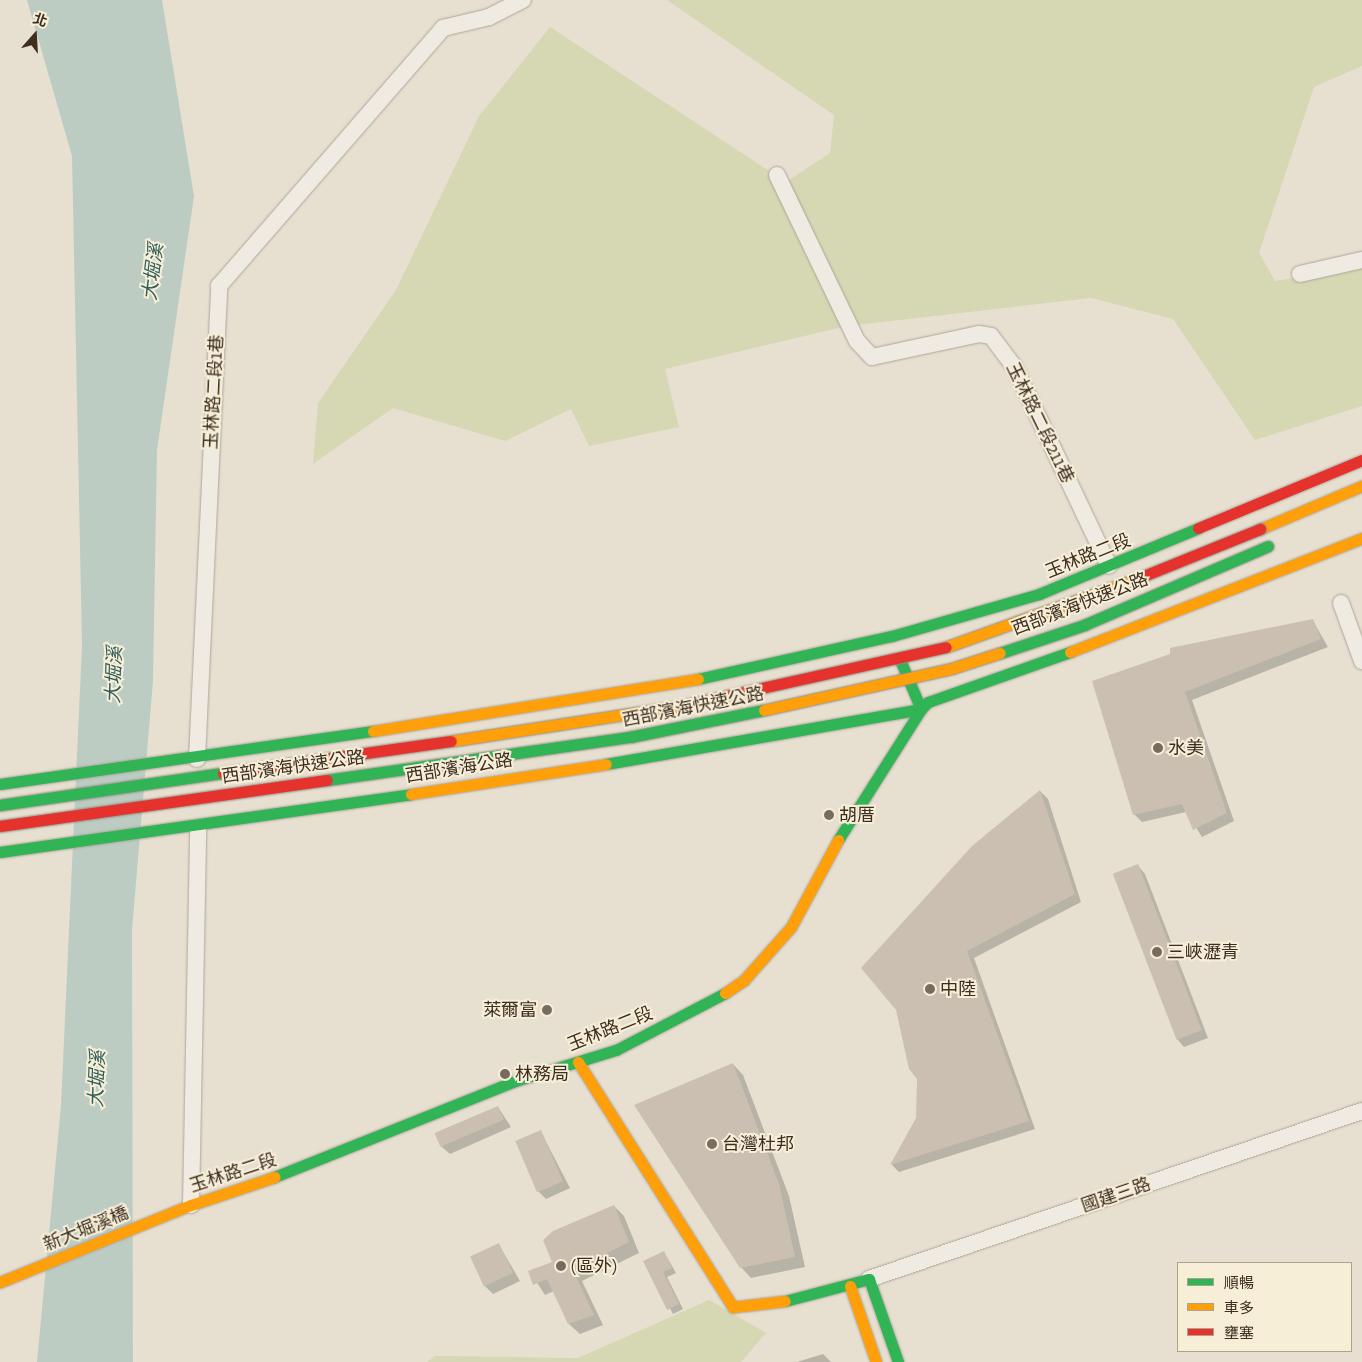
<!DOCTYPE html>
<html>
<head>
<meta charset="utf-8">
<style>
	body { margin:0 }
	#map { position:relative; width:1362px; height:1362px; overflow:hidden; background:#e7e0d1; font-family:"Zilla Slab","Noto Sans TC",serif }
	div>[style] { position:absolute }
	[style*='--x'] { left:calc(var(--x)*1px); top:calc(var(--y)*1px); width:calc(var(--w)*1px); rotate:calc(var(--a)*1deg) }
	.green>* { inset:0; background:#d6d7b3 }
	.water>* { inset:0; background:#bcccc2 }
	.shadow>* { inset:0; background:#0003 }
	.building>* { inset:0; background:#cbbfb2; transform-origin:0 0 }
	.roads { filter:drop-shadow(0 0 1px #ada599) drop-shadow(0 0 1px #ada599) }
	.street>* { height:16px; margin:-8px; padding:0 8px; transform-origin:8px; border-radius:8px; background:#efebe3 }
	.fast>* { height:11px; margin:-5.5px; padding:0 5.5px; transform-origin:5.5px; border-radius:5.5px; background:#30b455 }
	.slow>* { height:11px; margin:-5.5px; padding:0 5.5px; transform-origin:5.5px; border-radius:5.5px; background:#ff9f0a }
	.jam>* { height:11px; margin:-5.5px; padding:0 5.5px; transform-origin:5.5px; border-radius:5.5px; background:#e5322d }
	.bridges { filter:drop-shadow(0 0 1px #928b80) drop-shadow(0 0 1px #928b80) }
	.fast-bridge>* { height:11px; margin:-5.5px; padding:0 5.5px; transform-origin:5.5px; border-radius:5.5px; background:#30b455 }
	.slow-bridge>* { height:11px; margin:-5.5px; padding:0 5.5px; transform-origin:5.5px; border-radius:5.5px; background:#ff9f0a }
	.jam-bridge>* { height:11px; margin:-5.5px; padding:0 5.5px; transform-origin:5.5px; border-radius:5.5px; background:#e5322d }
	.dots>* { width:14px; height:14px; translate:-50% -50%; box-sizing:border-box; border:2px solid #f7eed8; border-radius:50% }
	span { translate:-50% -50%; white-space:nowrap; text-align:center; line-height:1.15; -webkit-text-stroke:4px #f7eed8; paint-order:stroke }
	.street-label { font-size:18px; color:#3d2e20 }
	.poi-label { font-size:18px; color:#3d2e20 }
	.left { translate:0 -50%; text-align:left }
	.right { translate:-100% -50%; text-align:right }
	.water-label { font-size:19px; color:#2f5d5a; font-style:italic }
	.legend { position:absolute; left:1177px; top:1262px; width:175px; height:90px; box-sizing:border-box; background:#f7eed8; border:1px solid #ada18e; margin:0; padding:6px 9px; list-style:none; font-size:15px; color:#3d2e20 }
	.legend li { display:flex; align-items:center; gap:10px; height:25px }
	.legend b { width:25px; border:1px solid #ada18e }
	.north { position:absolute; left:10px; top:10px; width:50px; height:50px; -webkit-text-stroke:4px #f7eed8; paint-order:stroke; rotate:19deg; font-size:14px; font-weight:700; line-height:20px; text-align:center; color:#3d2e20 }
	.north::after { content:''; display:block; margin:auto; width:18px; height:22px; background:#3d2e20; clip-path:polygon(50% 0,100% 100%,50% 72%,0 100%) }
</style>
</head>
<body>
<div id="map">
	<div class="green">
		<i style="clip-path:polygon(667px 0,1362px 0,1362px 66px,1314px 87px,1259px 253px,1275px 281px,1362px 267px,1362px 406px,1255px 440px,1173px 319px,1091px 298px,847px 326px,665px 369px,679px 427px,589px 446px,571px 409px,505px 441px,393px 408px,313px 464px,318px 403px,396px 290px,479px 116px,550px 27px,786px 182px,830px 153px,834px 115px)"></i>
		<i style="clip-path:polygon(709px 1300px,766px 1333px,741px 1362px,427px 1362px,435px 1356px,578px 1358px)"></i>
	</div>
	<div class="water">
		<i style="clip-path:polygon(27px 0,162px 0,194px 196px,157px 450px,153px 681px,132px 930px,133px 1362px,37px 1362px,61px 1106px,82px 645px,72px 156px)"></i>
	</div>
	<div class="shadow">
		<i style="clip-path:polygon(1313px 621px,1328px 647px,1192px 700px,1234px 821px,1202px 837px,1186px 812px,1142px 822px,1135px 815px,1093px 682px)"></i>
		<i style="clip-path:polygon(1040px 791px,1048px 799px,1081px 902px,974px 958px,1035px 1129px,899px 1172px,892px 1165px,917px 1118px,919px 1078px,897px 1010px)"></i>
		<i style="clip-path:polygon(1138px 866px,1145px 874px,1208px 1038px,1184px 1047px,1177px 1039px)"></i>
		<i style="clip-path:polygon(733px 1064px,743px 1075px,789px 1196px,805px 1267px,751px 1278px,741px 1267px)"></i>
		<i style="clip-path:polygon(498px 1107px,511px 1127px,450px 1154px,442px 1147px,437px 1134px)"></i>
		<i style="clip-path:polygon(541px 1132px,570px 1188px,546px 1199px,538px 1191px)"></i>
		<i style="clip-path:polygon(614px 1206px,624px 1216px,639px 1253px,582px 1281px,603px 1325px,580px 1334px,569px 1324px,554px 1291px,545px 1295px,530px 1272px,554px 1263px)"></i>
		<i style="clip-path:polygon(499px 1245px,520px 1281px,493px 1294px,485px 1286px)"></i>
		<i style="clip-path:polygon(664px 1252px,676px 1273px,667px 1277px,683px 1309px,673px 1314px,645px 1261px)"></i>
		<i style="clip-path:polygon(823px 1354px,831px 1362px,797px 1362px)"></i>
	</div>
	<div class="building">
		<i style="clip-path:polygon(1313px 619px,1321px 639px,1185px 692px,1227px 813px,1193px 830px,1182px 804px,1133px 815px,1092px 681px,1170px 654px,1170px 648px)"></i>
		<i style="clip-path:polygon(1040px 790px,1075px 894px,967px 951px,1029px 1121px,890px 1165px,916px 1118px,917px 1079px,909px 1069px,896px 1010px,861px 968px,972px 846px)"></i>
		<i style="left:1138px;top:864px;width:178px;height:27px;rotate:69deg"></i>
		<i style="clip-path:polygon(733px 1063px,779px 1184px,795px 1257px,740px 1268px,634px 1105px)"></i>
		<i style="left:498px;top:1106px;width:15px;height:69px;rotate:67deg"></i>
		<i style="left:541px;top:1130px;width:56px;height:28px;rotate:67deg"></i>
		<i style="clip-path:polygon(614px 1205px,629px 1242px,573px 1270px,594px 1315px,568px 1324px,547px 1279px,533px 1285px,528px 1271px,552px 1262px,543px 1240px,553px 1231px)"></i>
		<i style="left:499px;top:1243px;width:33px;height:32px;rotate:65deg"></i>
		<i style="clip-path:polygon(664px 1251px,672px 1268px,663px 1272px,679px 1304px,667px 1310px,643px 1261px)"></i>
	</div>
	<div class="roads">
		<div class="street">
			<i style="--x:777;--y:175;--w:184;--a:64.3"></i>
			<i style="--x:857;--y:341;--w:22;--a:47"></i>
			<i style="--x:872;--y:357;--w:109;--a:-12.1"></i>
			<i style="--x:979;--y:334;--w:12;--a:9"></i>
			<i style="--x:991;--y:336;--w:38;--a:53"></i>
			<i style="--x:1014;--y:366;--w:221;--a:64.6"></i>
			<i style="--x:1300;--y:274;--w:64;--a:-12.7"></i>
			<i style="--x:1341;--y:603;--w:62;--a:70.1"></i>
			<i style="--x:197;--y:759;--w:474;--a:-87.3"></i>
			<i style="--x:219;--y:286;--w:342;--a:-49"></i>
			<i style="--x:443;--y:28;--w:47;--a:-13.4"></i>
			<i style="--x:489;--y:17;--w:38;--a:-27"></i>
			<i style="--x:191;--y:1205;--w:378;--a:-88.9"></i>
			<i style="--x:869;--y:1279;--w:521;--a:-18.82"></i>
		</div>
		<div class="fast">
			<i style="--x:698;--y:679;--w:199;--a:-12.5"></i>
			<i style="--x:892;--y:636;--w:153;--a:-15.9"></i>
			<i style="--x:1039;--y:594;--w:172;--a:-22.5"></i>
			<i style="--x:606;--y:764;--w:320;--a:-9.9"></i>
			<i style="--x:921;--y:709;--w:10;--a:-45"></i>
			<i style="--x:928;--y:702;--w:151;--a:-19.4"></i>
			<i style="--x:0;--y:784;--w:377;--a:-8.1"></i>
			<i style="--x:838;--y:840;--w:155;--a:-57.6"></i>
			<i style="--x:921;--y:709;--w:51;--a:-113.1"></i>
			<i style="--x:0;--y:852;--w:415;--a:-8"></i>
			<i style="--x:274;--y:1177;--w:259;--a:-21.7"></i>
			<i style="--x:515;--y:1081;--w:106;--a:-17.1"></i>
			<i style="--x:616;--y:1050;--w:123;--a:-27.6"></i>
			<i style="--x:785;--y:1301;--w:87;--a:-14.7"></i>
			<i style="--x:869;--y:1279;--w:88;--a:70.7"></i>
		</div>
		<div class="slow">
			<i style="--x:1260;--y:529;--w:111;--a:-22.9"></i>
			<i style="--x:1070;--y:652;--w:313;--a:-21.3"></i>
			<i style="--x:373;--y:731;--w:329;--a:-9.1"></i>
			<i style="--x:411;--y:794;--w:197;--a:-8.7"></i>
			<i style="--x:725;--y:993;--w:23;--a:-34"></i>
			<i style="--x:744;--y:980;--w:71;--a:-48.4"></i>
			<i style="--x:791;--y:927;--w:99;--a:-61.6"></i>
			<i style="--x:578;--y:1062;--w:290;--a:57.7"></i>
			<i style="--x:733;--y:1307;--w:52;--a:-6.6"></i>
			<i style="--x:0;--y:1282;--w:206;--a:-22"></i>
			<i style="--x:191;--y:1205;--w:88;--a:-18.6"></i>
			<i style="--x:850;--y:1286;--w:80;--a:71.1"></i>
		</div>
		<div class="jam">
			<i style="--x:1198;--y:528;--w:178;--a:-22.5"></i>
		</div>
	</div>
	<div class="bridges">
		<div class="fast-bridge">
			<i style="--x:1000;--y:653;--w:89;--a:-18.4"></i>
			<i style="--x:1084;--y:625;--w:200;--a:-23.2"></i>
			<i style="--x:327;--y:780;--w:306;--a:-8.1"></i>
			<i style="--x:630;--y:737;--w:137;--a:-11.4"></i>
			<i style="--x:0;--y:805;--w:225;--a:-8.2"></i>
		</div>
		<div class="slow-bridge">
			<i style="--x:946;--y:647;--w:202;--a:-19.7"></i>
			<i style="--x:764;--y:710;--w:194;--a:-12.5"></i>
			<i style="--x:953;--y:668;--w:49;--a:-17.7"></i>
			<i style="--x:451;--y:741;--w:237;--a:-8.7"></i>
		</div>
		<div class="jam-bridge">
			<i style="--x:1136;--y:579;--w:134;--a:-22"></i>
			<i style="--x:685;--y:705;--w:267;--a:-12.5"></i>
			<i style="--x:223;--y:773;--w:230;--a:-8"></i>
			<i style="--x:0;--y:826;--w:330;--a:-8"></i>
		</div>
	</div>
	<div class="dots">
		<i style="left:1158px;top:748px;background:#786c5e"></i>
		<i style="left:829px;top:815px;background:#786c5e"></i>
		<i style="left:1157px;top:952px;background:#786c5e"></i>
		<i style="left:930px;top:989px;background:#786c5e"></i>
		<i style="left:547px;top:1010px;background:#786c5e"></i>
		<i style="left:505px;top:1074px;background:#786c5e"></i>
		<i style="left:712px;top:1144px;background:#786c5e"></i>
		<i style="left:561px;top:1266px;background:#786c5e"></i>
	</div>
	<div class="street-label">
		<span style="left:214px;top:392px;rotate:-87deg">玉林路二段1巷</span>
		<span style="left:1040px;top:423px;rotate:64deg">玉林路二段211巷</span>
		<span style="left:1088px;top:556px;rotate:-22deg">玉林路二段</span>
		<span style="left:1080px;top:604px;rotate:-21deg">西部濱海快速公路</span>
		<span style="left:693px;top:707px;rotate:-11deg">西部濱海快速公路</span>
		<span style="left:293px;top:767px;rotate:-8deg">西部濱海快速公路</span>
		<span style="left:459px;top:768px;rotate:-9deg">西部濱海公路</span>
		<span style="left:610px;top:1029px;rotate:-22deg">玉林路二段</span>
		<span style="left:233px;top:1173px;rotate:-18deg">玉林路二段</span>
		<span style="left:1116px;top:1195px;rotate:-19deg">國建三路</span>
		<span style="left:86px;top:1229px;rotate:-22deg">新大堀溪橋</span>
	</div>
	<div class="poi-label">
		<span class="left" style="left:1168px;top:748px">水美</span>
		<span class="left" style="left:839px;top:815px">胡厝</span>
		<span class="left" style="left:1167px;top:952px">三峽瀝青</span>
		<span class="left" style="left:940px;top:989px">中陸</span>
		<span class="right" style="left:537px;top:1010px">萊爾富</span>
		<span class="left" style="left:515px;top:1074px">林務局</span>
		<span class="left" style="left:722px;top:1144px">台灣杜邦</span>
		<span class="left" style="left:571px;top:1266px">(區外)</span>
	</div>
	<div class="water-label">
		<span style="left:153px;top:272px;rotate:-83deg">大堀溪</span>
		<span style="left:114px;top:675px;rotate:-88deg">大堀溪</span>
		<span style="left:97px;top:1079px;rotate:-88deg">大堀溪</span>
	</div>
	<ul class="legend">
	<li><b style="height:6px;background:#30b455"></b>順暢</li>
	<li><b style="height:6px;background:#ff9f0a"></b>車多</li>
	<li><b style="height:6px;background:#e5322d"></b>壅塞</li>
	</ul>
	<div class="north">北</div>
</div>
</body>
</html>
